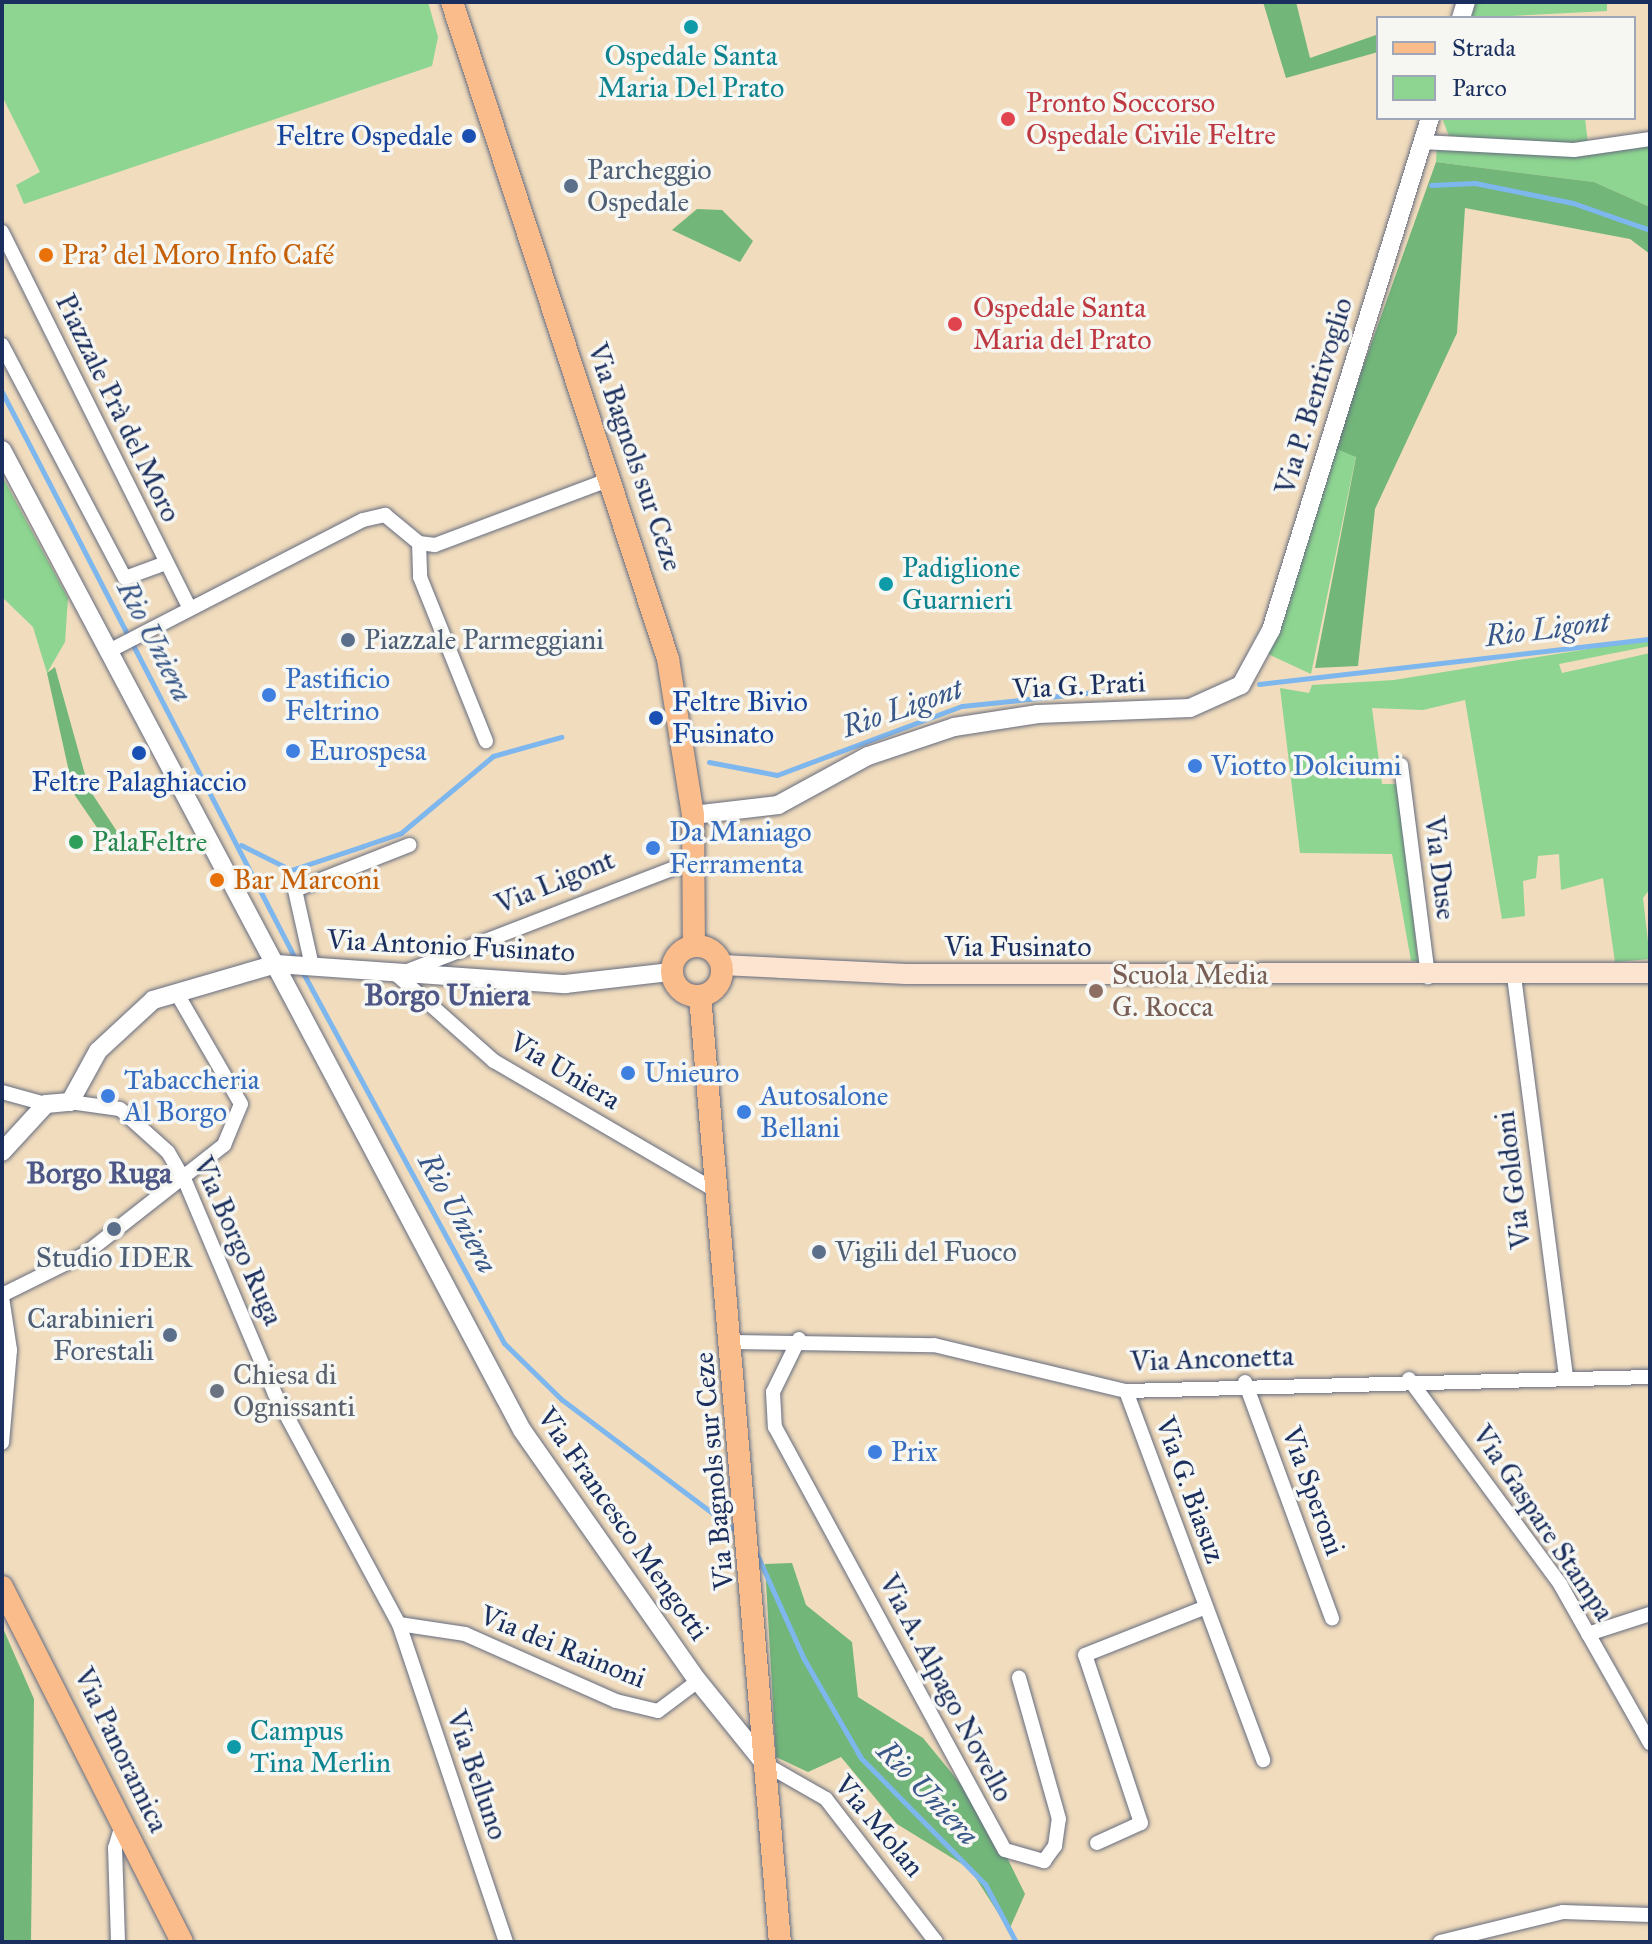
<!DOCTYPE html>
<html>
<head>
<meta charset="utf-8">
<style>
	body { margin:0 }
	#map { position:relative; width:1652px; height:1944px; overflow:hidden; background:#f1dcbd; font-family:"IM FELL Great Primer",serif }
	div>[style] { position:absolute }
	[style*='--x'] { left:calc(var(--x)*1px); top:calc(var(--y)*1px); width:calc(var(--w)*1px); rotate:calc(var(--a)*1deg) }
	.green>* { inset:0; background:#8dd590 }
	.forest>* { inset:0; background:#72b67a }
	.stream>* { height:5px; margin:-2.5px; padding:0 2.5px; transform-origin:2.5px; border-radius:2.5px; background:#7eb6ee }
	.roads { filter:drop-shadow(0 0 2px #666c7f) drop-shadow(0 0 2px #666c7f) }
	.minor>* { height:14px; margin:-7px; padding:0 7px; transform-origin:7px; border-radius:7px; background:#fff }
	.tertiary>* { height:18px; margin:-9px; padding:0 9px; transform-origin:9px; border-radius:9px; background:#fff }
	.secondary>* { height:20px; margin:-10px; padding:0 10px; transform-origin:10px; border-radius:10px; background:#fde4d0 }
	.primary>* { height:22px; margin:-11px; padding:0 11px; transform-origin:11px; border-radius:11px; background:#f9bc8a }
	.primary>.ring { margin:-11px; padding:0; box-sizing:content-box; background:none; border:22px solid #f9bc8a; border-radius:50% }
	.dots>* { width:22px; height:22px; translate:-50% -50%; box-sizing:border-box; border:4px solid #f6f6f2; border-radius:50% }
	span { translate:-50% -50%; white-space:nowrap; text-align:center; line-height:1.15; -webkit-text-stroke:7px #f6f6f2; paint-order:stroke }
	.culture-label { font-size:28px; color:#0d838f }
	.left { translate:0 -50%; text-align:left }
	.health-label { font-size:28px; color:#be3a42 }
	.transit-label { font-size:28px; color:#164399 }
	.right { translate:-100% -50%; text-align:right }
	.service-label { font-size:28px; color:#4e5e75 }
	.food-label { font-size:28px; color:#c56008 }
	.street-label { font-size:28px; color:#1b2f5e }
	.shop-label { font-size:28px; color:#366cbe }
	.leisure-label { font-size:28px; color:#27864d }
	.education-label { font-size:28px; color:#785e54 }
	.worship-label { font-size:28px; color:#5b616d }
	.water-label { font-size:30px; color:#395889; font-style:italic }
	.neighbourhood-label { font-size:30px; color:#4d5685; font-weight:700 }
	.frame { position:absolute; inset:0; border:4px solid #1b2f5e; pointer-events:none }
	.legend { position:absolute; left:1376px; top:16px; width:260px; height:104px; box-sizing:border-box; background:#f6f6f2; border:2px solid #9ea6b7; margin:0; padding:10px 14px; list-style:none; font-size:24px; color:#1b2f5e }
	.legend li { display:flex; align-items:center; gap:16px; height:40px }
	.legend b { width:40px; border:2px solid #9ea6b7 }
</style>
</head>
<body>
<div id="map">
	<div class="green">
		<i style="clip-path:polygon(2px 2px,428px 2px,438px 37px,432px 66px,24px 204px,16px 185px,40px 172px,2px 96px)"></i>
		<i style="clip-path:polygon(1476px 2px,1607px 2px,1607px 11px,1471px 18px)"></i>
		<i style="clip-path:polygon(1442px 118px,1585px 118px,1588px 144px,1650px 139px,1650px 207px,1594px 182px,1436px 162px,1437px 143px,1484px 139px,1449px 136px)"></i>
		<i style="clip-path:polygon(1334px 448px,1356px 456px,1311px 674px,1268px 654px)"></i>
		<i style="clip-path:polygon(2px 476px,68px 598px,65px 642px,47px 673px,33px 627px,2px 597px)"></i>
		<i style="clip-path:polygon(1650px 639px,1650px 646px,1559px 664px,1562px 673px,1650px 653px,1650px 889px,1643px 898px,1650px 959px,1615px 962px,1603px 878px,1561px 890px,1559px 854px,1538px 856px,1536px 878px,1523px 881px,1525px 916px,1502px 919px,1465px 700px,1423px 710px,1372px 708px,1382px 784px,1398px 784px,1418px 961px,1411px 961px,1392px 854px,1300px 853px,1280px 688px,1309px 693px,1312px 685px,1394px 680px)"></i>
	</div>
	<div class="forest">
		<i style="clip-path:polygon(1263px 2px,1296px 2px,1310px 58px,1376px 35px,1378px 25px,1378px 52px,1286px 78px)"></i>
		<i style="clip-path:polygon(1436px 162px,1594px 182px,1650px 207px,1650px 254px,1630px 239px,1465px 208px,1457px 333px,1375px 509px,1358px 666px,1315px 668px,1356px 457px,1334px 448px)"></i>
		<i style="clip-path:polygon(697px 209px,722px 210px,753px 241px,740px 262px,672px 230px)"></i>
		<i style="clip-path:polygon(55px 667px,89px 789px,118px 833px,111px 848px,74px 794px,47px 673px)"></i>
		<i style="clip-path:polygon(792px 1563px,806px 1605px,852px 1642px,858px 1697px,923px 1738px,986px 1815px,1025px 1894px,1009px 1930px,970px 1869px,897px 1824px,841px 1757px,808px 1772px,776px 1757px,765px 1564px)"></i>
		<i style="clip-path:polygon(2px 1626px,34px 1699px,31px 1942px,2px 1942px)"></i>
	</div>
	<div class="stream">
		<i style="--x:1431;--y:185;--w:44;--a:-2.6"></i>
		<i style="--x:1475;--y:183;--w:100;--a:11.5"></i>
		<i style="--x:1573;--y:203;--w:82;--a:19.3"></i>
		<i style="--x:2;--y:392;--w:642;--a:62.64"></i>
		<i style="--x:1259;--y:684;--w:394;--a:-6.6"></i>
		<i style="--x:709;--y:762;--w:69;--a:10.8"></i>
		<i style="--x:777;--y:775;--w:197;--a:-20.5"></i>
		<i style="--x:962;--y:706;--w:152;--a:-6"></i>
		<i style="--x:241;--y:845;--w:56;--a:26.6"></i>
		<i style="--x:291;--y:870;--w:76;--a:-18.4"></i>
		<i style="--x:363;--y:846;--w:40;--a:-18.9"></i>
		<i style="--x:401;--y:833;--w:120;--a:-39.9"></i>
		<i style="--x:493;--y:756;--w:71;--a:-15.6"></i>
		<i style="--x:302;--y:971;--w:423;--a:61.5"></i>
		<i style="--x:504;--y:1343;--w:80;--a:44.5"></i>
		<i style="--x:561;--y:1399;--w:223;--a:37"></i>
		<i style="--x:754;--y:1548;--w:122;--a:65.8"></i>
		<i style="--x:804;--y:1659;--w:114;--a:60.1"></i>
		<i style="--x:861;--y:1758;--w:177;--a:45.5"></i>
		<i style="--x:985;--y:1884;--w:66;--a:61.9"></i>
	</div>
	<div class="roads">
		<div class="minor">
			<i style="--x:1422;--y:142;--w:152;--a:3"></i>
			<i style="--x:1574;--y:150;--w:77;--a:-8.2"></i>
			<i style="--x:2;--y:232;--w:419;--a:63.5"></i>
			<i style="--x:2;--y:345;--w:263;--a:62.2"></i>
			<i style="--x:125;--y:578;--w:44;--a:-20.1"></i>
			<i style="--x:419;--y:543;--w:34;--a:88"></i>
			<i style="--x:420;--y:577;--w:177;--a:68.1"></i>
			<i style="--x:107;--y:652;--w:288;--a:-27.3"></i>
			<i style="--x:363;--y:520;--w:23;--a:-13"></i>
			<i style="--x:385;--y:515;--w:44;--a:39.5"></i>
			<i style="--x:419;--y:543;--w:16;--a:7"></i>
			<i style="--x:435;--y:545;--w:188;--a:-20.6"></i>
			<i style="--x:1401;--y:765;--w:214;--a:82.7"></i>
			<i style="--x:690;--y:862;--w:314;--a:158.9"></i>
			<i style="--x:397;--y:975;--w:130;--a:41.6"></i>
			<i style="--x:494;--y:1061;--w:262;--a:30.3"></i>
			<i style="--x:312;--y:966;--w:78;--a:-102.6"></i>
			<i style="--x:295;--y:890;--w:123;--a:-21.5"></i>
			<i style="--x:1514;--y:976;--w:404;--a:82.6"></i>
			<i style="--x:2;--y:1092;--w:46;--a:15.3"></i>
			<i style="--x:70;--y:1102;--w:50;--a:8"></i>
			<i style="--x:120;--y:1109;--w:64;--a:41.9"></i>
			<i style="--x:168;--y:1152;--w:34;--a:60"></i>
			<i style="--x:185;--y:1181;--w:231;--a:67.1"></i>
			<i style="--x:275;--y:1394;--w:261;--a:61.7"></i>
			<i style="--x:399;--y:1624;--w:336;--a:71.4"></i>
			<i style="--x:2;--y:1295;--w:93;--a:-26.3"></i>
			<i style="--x:85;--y:1254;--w:177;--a:-38.1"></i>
			<i style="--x:224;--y:1145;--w:44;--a:-67.5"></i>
			<i style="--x:241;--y:1104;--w:129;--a:-120.1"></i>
			<i style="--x:2;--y:1297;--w:54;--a:81.4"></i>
			<i style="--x:10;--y:1350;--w:93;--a:94.9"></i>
			<i style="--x:799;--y:1339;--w:59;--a:116.1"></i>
			<i style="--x:773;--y:1392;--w:35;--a:87"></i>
			<i style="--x:775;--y:1427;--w:481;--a:61.5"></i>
			<i style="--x:1005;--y:1850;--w:41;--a:15.8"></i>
			<i style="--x:1044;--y:1861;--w:19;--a:-54"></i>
			<i style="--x:1055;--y:1846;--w:27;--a:-82"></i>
			<i style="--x:1059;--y:1819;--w:147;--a:-105.8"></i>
			<i style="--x:733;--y:1342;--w:201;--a:0.9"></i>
			<i style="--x:934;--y:1345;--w:197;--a:13.5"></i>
			<i style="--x:1126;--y:1391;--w:524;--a:-1.53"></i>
			<i style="--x:1409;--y:1379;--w:255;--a:53.6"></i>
			<i style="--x:1560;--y:1584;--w:183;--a:60.5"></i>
			<i style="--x:1245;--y:1382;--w:252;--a:69.8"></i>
			<i style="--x:1126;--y:1391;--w:394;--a:69.6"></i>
			<i style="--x:399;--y:1624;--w:67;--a:8.6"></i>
			<i style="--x:465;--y:1634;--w:165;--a:23.9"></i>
			<i style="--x:616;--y:1701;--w:43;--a:13.4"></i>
			<i style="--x:658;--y:1711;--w:50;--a:-36.9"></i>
			<i style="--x:1588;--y:1634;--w:65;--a:-17.9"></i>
			<i style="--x:765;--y:1764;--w:70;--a:29.8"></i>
			<i style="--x:826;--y:1799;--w:180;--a:52.4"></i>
			<i style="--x:1097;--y:1843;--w:48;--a:-24.4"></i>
			<i style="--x:1141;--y:1823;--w:177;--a:-108.4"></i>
			<i style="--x:1085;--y:1655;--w:130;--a:-21.6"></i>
			<i style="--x:118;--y:1942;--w:94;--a:-91.8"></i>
			<i style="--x:115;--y:1848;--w:27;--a:-73"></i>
			<i style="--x:1440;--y:1942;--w:127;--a:-13.7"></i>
			<i style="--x:1563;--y:1912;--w:87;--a:2"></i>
		</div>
		<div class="tertiary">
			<i style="--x:1461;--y:18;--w:17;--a:-73"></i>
			<i style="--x:2;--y:450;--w:1109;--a:62.05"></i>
			<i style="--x:522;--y:1430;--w:307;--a:55"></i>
			<i style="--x:698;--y:1681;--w:107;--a:51.1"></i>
			<i style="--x:693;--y:815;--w:86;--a:-6.7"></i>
			<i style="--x:778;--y:805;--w:102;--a:-28.6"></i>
			<i style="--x:868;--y:756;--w:91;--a:-18.6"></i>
			<i style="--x:954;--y:727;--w:85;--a:-8.8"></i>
			<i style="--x:1038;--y:714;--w:152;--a:-2.3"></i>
			<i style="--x:1190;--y:708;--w:56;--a:-24.3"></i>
			<i style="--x:1241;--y:685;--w:63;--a:-61.4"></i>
			<i style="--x:1271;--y:630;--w:536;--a:-72.75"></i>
			<i style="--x:2;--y:1152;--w:65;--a:-47.5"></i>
			<i style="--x:46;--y:1104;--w:24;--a:-5"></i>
			<i style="--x:70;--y:1102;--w:58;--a:-61.2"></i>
			<i style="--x:98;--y:1051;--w:75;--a:-42.8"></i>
			<i style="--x:153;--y:1000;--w:128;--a:-16.3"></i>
			<i style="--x:276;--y:964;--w:290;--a:4"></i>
			<i style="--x:565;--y:984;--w:107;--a:-6.5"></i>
		</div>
		<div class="secondary">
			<i style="--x:722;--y:965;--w:184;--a:2.8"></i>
			<i style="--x:906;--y:974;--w:744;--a:-0.08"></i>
		</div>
		<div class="primary">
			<i style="--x:452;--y:2;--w:692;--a:71.8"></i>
			<i style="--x:668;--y:659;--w:158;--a:80.9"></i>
			<i style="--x:693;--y:815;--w:130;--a:89.6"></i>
			<i class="ring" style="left:672px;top:946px;width:28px;height:28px"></i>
			<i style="--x:700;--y:996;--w:949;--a:85.17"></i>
			<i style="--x:2;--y:1587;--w:398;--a:63.1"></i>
		</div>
	</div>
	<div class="dots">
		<i style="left:691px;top:27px;background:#0f9aa8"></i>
		<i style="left:1008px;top:119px;background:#e0444e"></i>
		<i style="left:469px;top:136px;background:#1a4fb4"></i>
		<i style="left:571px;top:186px;background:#5c6f8a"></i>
		<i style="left:46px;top:255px;background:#e8710a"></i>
		<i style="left:955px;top:324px;background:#e0444e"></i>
		<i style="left:886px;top:584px;background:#0f9aa8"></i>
		<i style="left:348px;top:640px;background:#5c6f8a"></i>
		<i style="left:269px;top:695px;background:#3f7fe0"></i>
		<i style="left:656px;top:718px;background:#1a4fb4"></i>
		<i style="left:293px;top:751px;background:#3f7fe0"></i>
		<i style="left:139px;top:753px;background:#1a4fb4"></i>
		<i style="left:1195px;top:766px;background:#3f7fe0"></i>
		<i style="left:76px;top:842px;background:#2e9e5b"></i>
		<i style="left:653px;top:848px;background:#3f7fe0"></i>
		<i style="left:217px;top:880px;background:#e8710a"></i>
		<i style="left:1096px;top:991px;background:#8d6e63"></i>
		<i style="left:628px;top:1073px;background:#3f7fe0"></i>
		<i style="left:108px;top:1096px;background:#3f7fe0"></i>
		<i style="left:744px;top:1112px;background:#3f7fe0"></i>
		<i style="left:114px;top:1229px;background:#5c6f8a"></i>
		<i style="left:819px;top:1252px;background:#5c6f8a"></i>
		<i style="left:170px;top:1335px;background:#5c6f8a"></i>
		<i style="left:217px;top:1391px;background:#6b7280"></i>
		<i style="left:875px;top:1452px;background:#3f7fe0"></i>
		<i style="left:234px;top:1747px;background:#0f9aa8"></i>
	</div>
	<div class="culture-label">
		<span style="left:691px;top:72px">Ospedale Santa<br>Maria Del Prato</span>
		<span class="left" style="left:902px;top:584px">Padiglione<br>Guarnieri</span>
		<span class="left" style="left:250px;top:1747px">Campus<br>Tina Merlin</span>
	</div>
	<div class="health-label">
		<span class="left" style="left:1026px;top:119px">Pronto Soccorso<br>Ospedale Civile Feltre</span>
		<span class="left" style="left:973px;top:324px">Ospedale Santa<br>Maria del Prato</span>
	</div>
	<div class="transit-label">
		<span class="right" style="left:453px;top:136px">Feltre Ospedale</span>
		<span class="left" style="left:672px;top:718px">Feltre Bivio<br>Fusinato</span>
		<span style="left:139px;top:782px">Feltre Palaghiaccio</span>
	</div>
	<div class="service-label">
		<span class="left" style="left:587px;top:186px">Parcheggio<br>Ospedale</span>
		<span class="left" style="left:364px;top:640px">Piazzale Parmeggiani</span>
		<span class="left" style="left:835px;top:1252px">Vigili del Fuoco</span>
		<span style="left:114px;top:1258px">Studio IDER</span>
		<span class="right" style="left:154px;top:1335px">Carabinieri<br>Forestali</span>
	</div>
	<div class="food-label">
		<span class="left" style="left:62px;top:255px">Pra' del Moro Info Café</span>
		<span class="left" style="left:233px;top:880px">Bar Marconi</span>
	</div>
	<div class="street-label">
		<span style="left:1314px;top:396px;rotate:-73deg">Via P. Bentivoglio</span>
		<span style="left:118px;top:408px;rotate:64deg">Piazzale Prà del Moro</span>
		<span style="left:635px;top:457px;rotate:71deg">Via Bagnols sur Ceze</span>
		<span style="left:1079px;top:686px;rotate:-3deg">Via G. Prati</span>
		<span style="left:1440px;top:868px;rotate:83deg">Via Duse</span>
		<span style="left:555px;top:882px;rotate:-22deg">Via Ligont</span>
		<span style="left:451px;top:946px;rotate:3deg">Via Antonio Fusinato</span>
		<span style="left:1018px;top:947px">Via Fusinato</span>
		<span style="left:565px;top:1071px;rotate:31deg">Via Uniera</span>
		<span style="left:1513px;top:1180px;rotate:-97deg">Via Goldoni</span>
		<span style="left:238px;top:1241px;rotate:66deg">Via Borgo Ruga</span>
		<span style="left:1212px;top:1359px;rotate:-2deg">Via Anconetta</span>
		<span style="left:714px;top:1471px;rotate:-95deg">Via Bagnols sur Ceze</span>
		<span style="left:1190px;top:1490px;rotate:70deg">Via G. Biasuz</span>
		<span style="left:1313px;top:1491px;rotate:70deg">Via Speroni</span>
		<span style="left:1543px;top:1523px;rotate:56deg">Via Gaspare Stampa</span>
		<span style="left:623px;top:1524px;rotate:55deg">Via Francesco Mengotti</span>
		<span style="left:563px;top:1647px;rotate:22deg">Via dei Rainoni</span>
		<span style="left:946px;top:1688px;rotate:62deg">Via A. Alpago Novello</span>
		<span style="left:121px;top:1750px;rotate:64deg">Via Panoramica</span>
		<span style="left:477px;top:1775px;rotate:71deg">Via Belluno</span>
		<span style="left:879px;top:1826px;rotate:50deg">Via Molan</span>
	</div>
	<div class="shop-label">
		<span class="left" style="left:285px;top:695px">Pastificio<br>Feltrino</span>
		<span class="left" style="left:309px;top:751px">Eurospesa</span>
		<span class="left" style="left:1211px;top:766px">Viotto Dolciumi</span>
		<span class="left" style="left:669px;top:848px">Da Maniago<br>Ferramenta</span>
		<span class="left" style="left:644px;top:1073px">Unieuro</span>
		<span class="left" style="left:124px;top:1096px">Tabaccheria<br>Al Borgo</span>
		<span class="left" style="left:760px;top:1112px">Autosalone<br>Bellani</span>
		<span class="left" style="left:891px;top:1452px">Prix</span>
	</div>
	<div class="leisure-label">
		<span class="left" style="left:92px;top:842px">PalaFeltre</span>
	</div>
	<div class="education-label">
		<span class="left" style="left:1112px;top:991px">Scuola Media<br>G. Rocca</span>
	</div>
	<div class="worship-label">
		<span class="left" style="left:233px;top:1391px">Chiesa di<br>Ognissanti</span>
	</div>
	<div class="water-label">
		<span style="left:1547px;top:629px;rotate:-7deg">Rio Ligont</span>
		<span style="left:155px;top:641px;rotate:63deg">Rio Uniera</span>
		<span style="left:902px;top:708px;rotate:-19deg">Rio Ligont</span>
		<span style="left:458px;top:1213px;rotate:61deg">Rio Uniera</span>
		<span style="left:928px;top:1793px;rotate:46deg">Rio Uniera</span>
	</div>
	<div class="neighbourhood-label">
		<span style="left:447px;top:995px">Borgo Uniera</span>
		<span style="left:99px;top:1173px">Borgo Ruga</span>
	</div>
	<div class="frame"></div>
	<ul class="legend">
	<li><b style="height:10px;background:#f9bc8a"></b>Strada</li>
	<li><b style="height:22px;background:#8dd590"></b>Parco</li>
	</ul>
</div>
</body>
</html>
